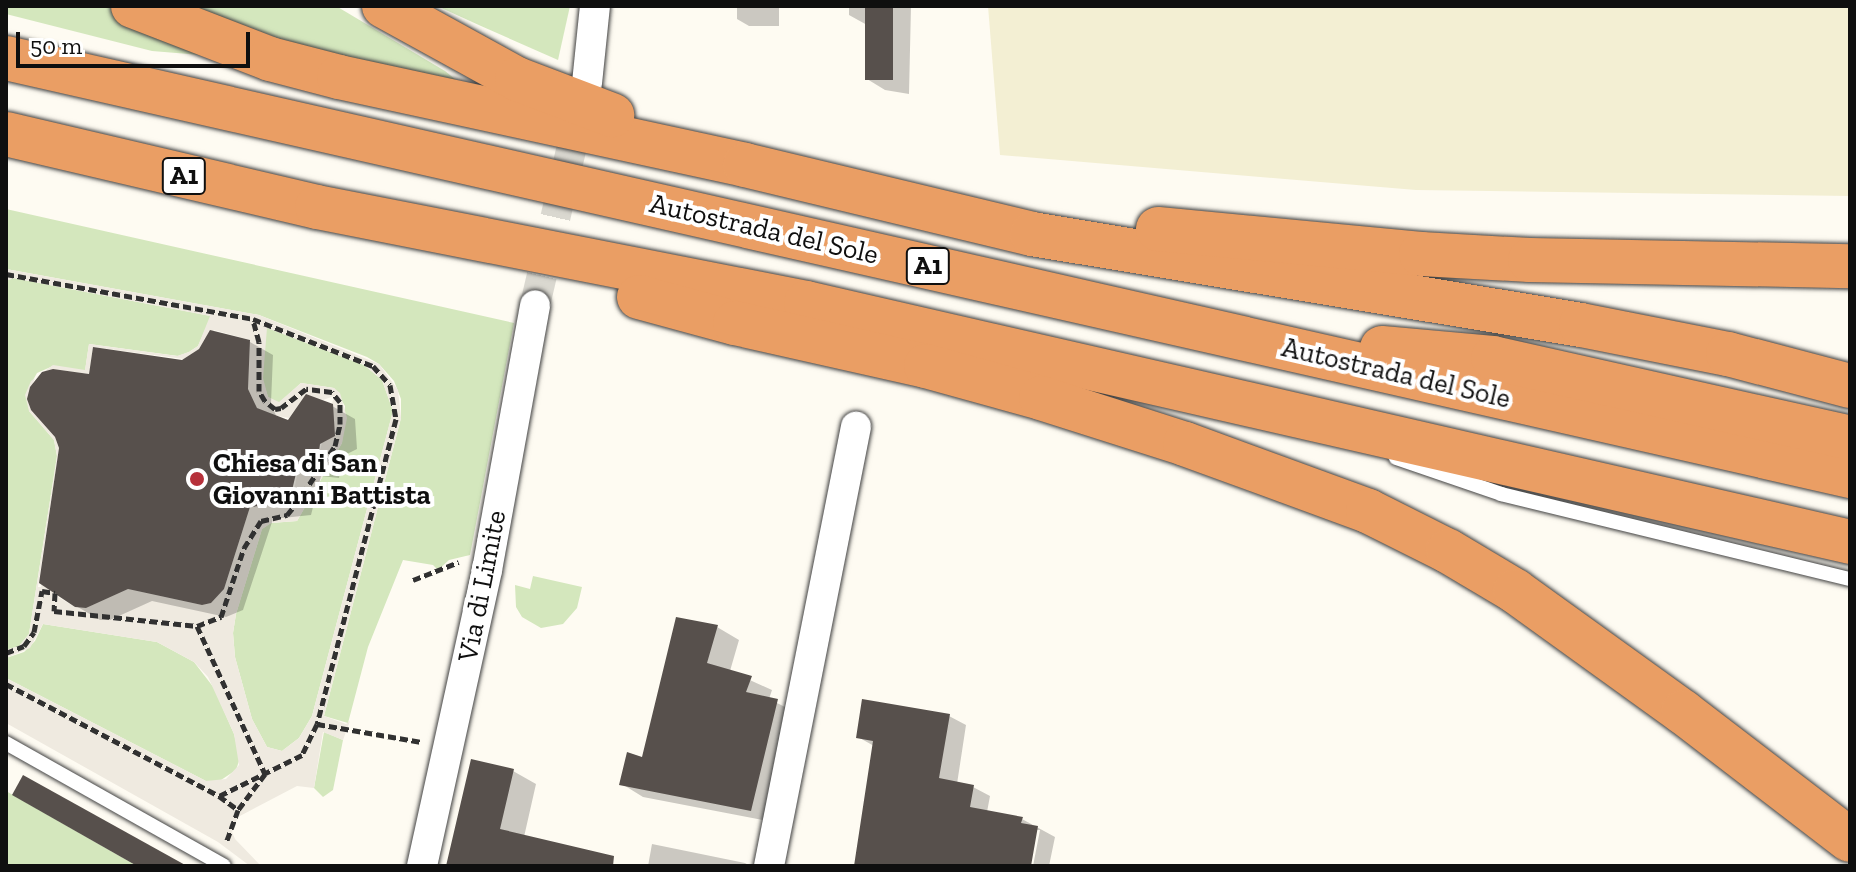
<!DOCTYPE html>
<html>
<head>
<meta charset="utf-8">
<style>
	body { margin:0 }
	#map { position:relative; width:1856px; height:872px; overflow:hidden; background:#fefbf2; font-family:"Zilla Slab",serif }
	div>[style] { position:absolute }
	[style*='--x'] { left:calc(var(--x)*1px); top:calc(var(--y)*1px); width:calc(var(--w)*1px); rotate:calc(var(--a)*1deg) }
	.farmland>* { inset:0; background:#f3efd3 }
	.green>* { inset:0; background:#d4e7bd }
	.plaza>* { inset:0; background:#efeae0 }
	.shadow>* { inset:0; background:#0003 }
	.building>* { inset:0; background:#57504c; transform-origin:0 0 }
	.minor-tunnel>* { height:30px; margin-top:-15px; transform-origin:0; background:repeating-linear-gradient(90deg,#dad8d0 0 30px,transparent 0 45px) }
	.path>* { height:5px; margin-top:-2.5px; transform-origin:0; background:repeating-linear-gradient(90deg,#313131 0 8px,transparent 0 12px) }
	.roads { filter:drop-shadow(0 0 2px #424242) drop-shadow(0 0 2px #424242) }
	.service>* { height:14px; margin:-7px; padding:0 7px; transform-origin:7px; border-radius:7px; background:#fff }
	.minor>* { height:30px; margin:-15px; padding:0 15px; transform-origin:15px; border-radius:15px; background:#fff }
	.motorway>* { height:44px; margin:-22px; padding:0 22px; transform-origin:22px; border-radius:22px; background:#ea9e64 }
	.dots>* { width:22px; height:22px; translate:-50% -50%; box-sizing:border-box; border:4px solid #fff; border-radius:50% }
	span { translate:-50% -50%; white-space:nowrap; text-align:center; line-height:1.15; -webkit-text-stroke:8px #fff; paint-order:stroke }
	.shield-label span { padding:2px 6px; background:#fff; border:2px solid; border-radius:6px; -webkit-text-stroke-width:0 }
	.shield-label { font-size:26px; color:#0f0f0f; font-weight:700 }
	.street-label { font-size:28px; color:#0f0f0f }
	.poi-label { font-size:28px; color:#0f0f0f; font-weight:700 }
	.left { translate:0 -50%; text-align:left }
	.frame { position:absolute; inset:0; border:8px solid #0f0f0f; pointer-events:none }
	.scale { position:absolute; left:16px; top:32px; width:234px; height:36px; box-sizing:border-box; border:4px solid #0f0f0f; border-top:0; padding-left:10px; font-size:24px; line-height:28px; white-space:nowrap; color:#0f0f0f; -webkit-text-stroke:6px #fff; paint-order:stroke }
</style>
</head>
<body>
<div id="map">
	<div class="farmland">
		<i style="clip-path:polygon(988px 6px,1850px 6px,1850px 196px,1416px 190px,1000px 155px)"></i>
	</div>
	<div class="green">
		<i style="clip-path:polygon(6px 6px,108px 6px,237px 58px,152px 51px,6px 14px)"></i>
		<i style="clip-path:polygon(191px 6px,336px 6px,445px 71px,456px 80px,455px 84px,294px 44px)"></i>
		<i style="clip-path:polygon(437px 6px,570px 6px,558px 60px,481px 26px)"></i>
		<i style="clip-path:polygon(6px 209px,514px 323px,470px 555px,449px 560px,438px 570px,433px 565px,403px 560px,368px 647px,348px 723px,324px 716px,401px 418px,401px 399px,394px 381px,379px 364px,367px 357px,259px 315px,6px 269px)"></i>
		<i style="clip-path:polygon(13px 278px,211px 316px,198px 346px,189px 352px,178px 356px,89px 344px,85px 371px,53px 366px,37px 373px,28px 389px,29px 411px,54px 440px,57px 456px,29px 634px,19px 646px,6px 650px,6px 281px)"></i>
		<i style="clip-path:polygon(266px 327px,364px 365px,382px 380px,393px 411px,312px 716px,299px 738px,282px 751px,267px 747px,252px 719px,235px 657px,233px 633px,236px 614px,262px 529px,271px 523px,297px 521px,342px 443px,345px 406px,334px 388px,301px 383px,279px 403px,268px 397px,262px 378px)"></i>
		<i style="clip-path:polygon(533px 576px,582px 587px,577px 608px,563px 624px,541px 628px,522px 617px,516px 607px,515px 585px,530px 589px)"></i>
		<i style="clip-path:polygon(43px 624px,157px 642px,194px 662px,214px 688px,234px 734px,240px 758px,236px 770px,218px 782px,206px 781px,6px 678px,6px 658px,24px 652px,35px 641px)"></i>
		<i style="clip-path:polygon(324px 732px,343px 740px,333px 790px,323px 797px,314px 788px)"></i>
		<i style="clip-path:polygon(6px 791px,137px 866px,6px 866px)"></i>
	</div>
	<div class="plaza">
		<i style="clip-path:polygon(evenodd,6px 269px,259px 315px,379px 364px,398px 390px,401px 418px,324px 716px,346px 724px,350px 721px,343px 740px,323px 732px,314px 788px,297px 786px,238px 817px,232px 832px,235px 839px,261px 866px,250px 866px,218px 842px,6px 723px,6px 678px,206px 781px,226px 779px,239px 765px,234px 734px,208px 677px,194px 662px,157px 642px,43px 624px,30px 648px,6px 658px,6px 650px,19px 646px,29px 634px,57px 456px,54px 440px,29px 411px,25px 395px,31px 381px,53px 365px,85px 370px,89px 344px,177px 356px,189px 352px,198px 346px,210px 316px,14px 278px,6px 281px,6px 269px,267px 328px,364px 365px,382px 380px,393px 411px,312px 716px,299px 738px,282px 751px,267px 747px,252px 719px,235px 657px,233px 633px,236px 614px,262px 529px,271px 523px,297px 521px,342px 443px,347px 418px,340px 393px,334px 388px,301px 383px,279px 402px,268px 397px,263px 378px,267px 328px,6px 269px,214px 330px,250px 340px,248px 389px,257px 408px,267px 414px,289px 418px,306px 394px,323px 400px,334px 396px,316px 466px,310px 466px,304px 441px,291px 505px,286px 508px,280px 504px,250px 507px,224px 589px,211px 603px,202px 605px,128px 589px,86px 608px,75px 607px,58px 597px,65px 562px,46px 560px,41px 587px,38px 587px,59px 448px,55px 437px,31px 410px,27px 399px,35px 378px,53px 369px,89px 374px,93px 347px,184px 359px,199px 349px,214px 330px)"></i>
	</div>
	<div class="shadow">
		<i style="clip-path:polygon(737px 6px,779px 6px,779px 26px,749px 26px,737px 19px)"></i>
		<i style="clip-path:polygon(849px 6px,911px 6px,909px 94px,885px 90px,867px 79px,867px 25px,849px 15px)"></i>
		<i style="clip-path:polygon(250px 342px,273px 355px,271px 403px,277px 418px,289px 422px,332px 406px,355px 419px,357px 449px,343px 456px,339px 478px,321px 476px,311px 515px,273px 519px,243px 610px,226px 617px,152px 601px,110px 620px,100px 620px,76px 606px,61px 448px,90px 376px,182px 362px)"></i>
		<i style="clip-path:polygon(717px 627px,739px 640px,730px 671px,772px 690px,769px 699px,799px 714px,773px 822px,643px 797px,622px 784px,643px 760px)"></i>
		<i style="clip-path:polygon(949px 716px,966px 725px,957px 784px,973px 787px,990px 796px,987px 812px,1022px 819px,1055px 837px,1049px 866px,1033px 866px,1040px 830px,1036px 830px,1029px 866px,856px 866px,874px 746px,858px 737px)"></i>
		<i style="clip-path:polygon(513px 771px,536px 784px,524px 837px,610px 866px,448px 866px)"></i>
		<i style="clip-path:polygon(652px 844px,745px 863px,750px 866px,648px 866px)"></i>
	</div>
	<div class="building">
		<i style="left:865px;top:6px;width:28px;height:74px"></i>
		<i style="clip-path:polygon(210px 330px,250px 340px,248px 389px,257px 408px,288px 420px,306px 394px,333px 404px,335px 436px,320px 444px,317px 466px,298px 465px,289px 503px,250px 507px,224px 589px,211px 603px,202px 605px,128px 589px,86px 608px,75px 607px,39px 583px,59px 448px,55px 437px,31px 410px,27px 399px,30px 387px,42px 372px,53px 369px,89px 374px,93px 347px,182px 360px,199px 349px)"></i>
		<i style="clip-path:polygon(676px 617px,718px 625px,707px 663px,752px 676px,746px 692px,778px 699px,751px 811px,619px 785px,627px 752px,642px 757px)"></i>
		<i style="clip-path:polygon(862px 699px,950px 714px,939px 778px,974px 785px,970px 807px,1023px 817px,1021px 823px,1038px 826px,1031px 866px,854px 866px,873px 741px,856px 738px)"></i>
		<i style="clip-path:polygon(471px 759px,514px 769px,500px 829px,614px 856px,613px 866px,446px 866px)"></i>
		<i style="clip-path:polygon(23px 775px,187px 866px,137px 866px,12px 795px)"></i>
	</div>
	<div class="minor-tunnel">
		<i style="--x:535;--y:305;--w:198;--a:-76.9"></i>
	</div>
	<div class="path">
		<i style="--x:6;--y:274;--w:251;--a:10.3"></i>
		<i style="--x:253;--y:319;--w:129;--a:21.4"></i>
		<i style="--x:373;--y:366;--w:25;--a:48"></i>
		<i style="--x:390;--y:385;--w:35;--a:80"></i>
		<i style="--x:396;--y:419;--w:315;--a:104.5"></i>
		<i style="--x:317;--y:724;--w:34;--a:116"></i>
		<i style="--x:302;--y:755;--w:93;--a:153.7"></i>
		<i style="--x:413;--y:580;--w:49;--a:-21.4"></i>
		<i style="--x:197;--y:626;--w:163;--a:65.3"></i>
		<i style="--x:265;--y:774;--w:45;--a:126.9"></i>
		<i style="--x:238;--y:810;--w:35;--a:110"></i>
		<i style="--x:6;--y:653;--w:19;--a:-21"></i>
		<i style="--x:24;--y:646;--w:17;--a:-54"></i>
		<i style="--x:34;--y:632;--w:42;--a:-79"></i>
		<i style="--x:42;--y:591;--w:13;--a:9"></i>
		<i style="--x:55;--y:593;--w:18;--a:93"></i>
		<i style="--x:54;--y:611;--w:144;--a:6"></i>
		<i style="--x:197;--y:626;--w:26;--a:-21"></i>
		<i style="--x:221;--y:617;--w:73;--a:-71.6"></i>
		<i style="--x:244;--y:548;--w:32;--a:-58"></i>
		<i style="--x:261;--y:521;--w:27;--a:-13"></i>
		<i style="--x:287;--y:515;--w:14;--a:-51"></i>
		<i style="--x:296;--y:504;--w:70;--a:-56.1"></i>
		<i style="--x:335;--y:446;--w:23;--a:-77"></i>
		<i style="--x:340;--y:424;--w:22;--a:-90"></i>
		<i style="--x:340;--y:402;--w:13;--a:-129"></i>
		<i style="--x:332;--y:392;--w:26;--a:-173"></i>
		<i style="--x:306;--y:389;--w:31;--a:143"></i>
		<i style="--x:281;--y:408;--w:6;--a:171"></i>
		<i style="--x:275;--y:409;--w:13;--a:-141"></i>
		<i style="--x:265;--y:401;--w:12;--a:-121"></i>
		<i style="--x:259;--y:391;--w:49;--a:-90"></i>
		<i style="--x:259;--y:342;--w:23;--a:-105"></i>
		<i style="--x:6;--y:684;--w:241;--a:27.7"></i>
		<i style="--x:219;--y:796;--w:24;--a:36"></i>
		<i style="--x:317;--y:724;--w:106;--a:9.8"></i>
	</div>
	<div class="roads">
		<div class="service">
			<i style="--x:1396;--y:458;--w:111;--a:18.9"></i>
			<i style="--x:1501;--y:494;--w:359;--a:13.7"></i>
			<i style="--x:6;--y:743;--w:250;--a:29.4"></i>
		</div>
		<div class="minor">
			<i style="--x:587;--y:83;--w:77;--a:-84.1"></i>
			<i style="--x:422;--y:866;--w:303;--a:-77.6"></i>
			<i style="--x:487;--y:570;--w:269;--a:-79.7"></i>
			<i style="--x:769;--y:866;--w:448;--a:-78.8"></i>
		</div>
		<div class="motorway">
			<i style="--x:133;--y:6;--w:147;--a:21.1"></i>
			<i style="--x:270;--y:59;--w:71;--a:14.6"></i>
			<i style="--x:339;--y:77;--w:415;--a:12.2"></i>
			<i style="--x:745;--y:165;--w:295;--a:13.5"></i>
			<i style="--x:1032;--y:234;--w:556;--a:9.41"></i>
			<i style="--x:1581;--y:325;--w:150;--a:11.2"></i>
			<i style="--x:1728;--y:354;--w:126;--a:14.7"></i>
			<i style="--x:384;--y:6;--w:152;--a:28.8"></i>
			<i style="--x:517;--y:79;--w:102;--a:20.8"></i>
			<i style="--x:6;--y:58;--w:1891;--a:12.77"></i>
			<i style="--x:6;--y:134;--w:319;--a:13.2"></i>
			<i style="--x:317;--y:207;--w:498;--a:11.1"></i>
			<i style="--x:806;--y:303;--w:1071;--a:12.89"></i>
			<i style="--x:1158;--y:229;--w:264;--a:5.4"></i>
			<i style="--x:1421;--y:254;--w:109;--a:3.2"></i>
			<i style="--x:1530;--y:260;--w:320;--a:1.1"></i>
			<i style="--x:639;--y:297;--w:99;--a:15.2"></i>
			<i style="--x:735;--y:323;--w:196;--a:12.7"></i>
			<i style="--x:926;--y:366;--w:119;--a:15.5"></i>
			<i style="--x:1041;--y:398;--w:151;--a:17.7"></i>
			<i style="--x:1185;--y:444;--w:195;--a:20.1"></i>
			<i style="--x:1368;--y:511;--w:89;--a:26.6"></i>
			<i style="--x:1448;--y:551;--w:78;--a:30.8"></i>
			<i style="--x:1515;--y:591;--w:207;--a:35.8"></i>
			<i style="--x:1683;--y:712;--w:210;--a:37.5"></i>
			<i style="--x:1382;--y:348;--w:111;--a:5.1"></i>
			<i style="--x:1493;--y:358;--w:366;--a:12.6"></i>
		</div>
	</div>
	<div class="dots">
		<i style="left:197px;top:479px;background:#b6303a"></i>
	</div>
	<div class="shield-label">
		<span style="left:184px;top:176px">A1</span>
		<span style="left:928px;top:266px">A1</span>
	</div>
	<div class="street-label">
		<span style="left:764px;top:229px;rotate:13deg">Autostrada del Sole</span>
		<span style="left:1396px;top:373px;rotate:13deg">Autostrada del Sole</span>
		<span style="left:482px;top:586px;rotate:-79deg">Via di Limite</span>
	</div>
	<div class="poi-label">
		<span class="left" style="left:213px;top:479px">Chiesa di San<br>Giovanni Battista</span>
	</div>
	<div class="frame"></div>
	<div class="scale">50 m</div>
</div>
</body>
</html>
